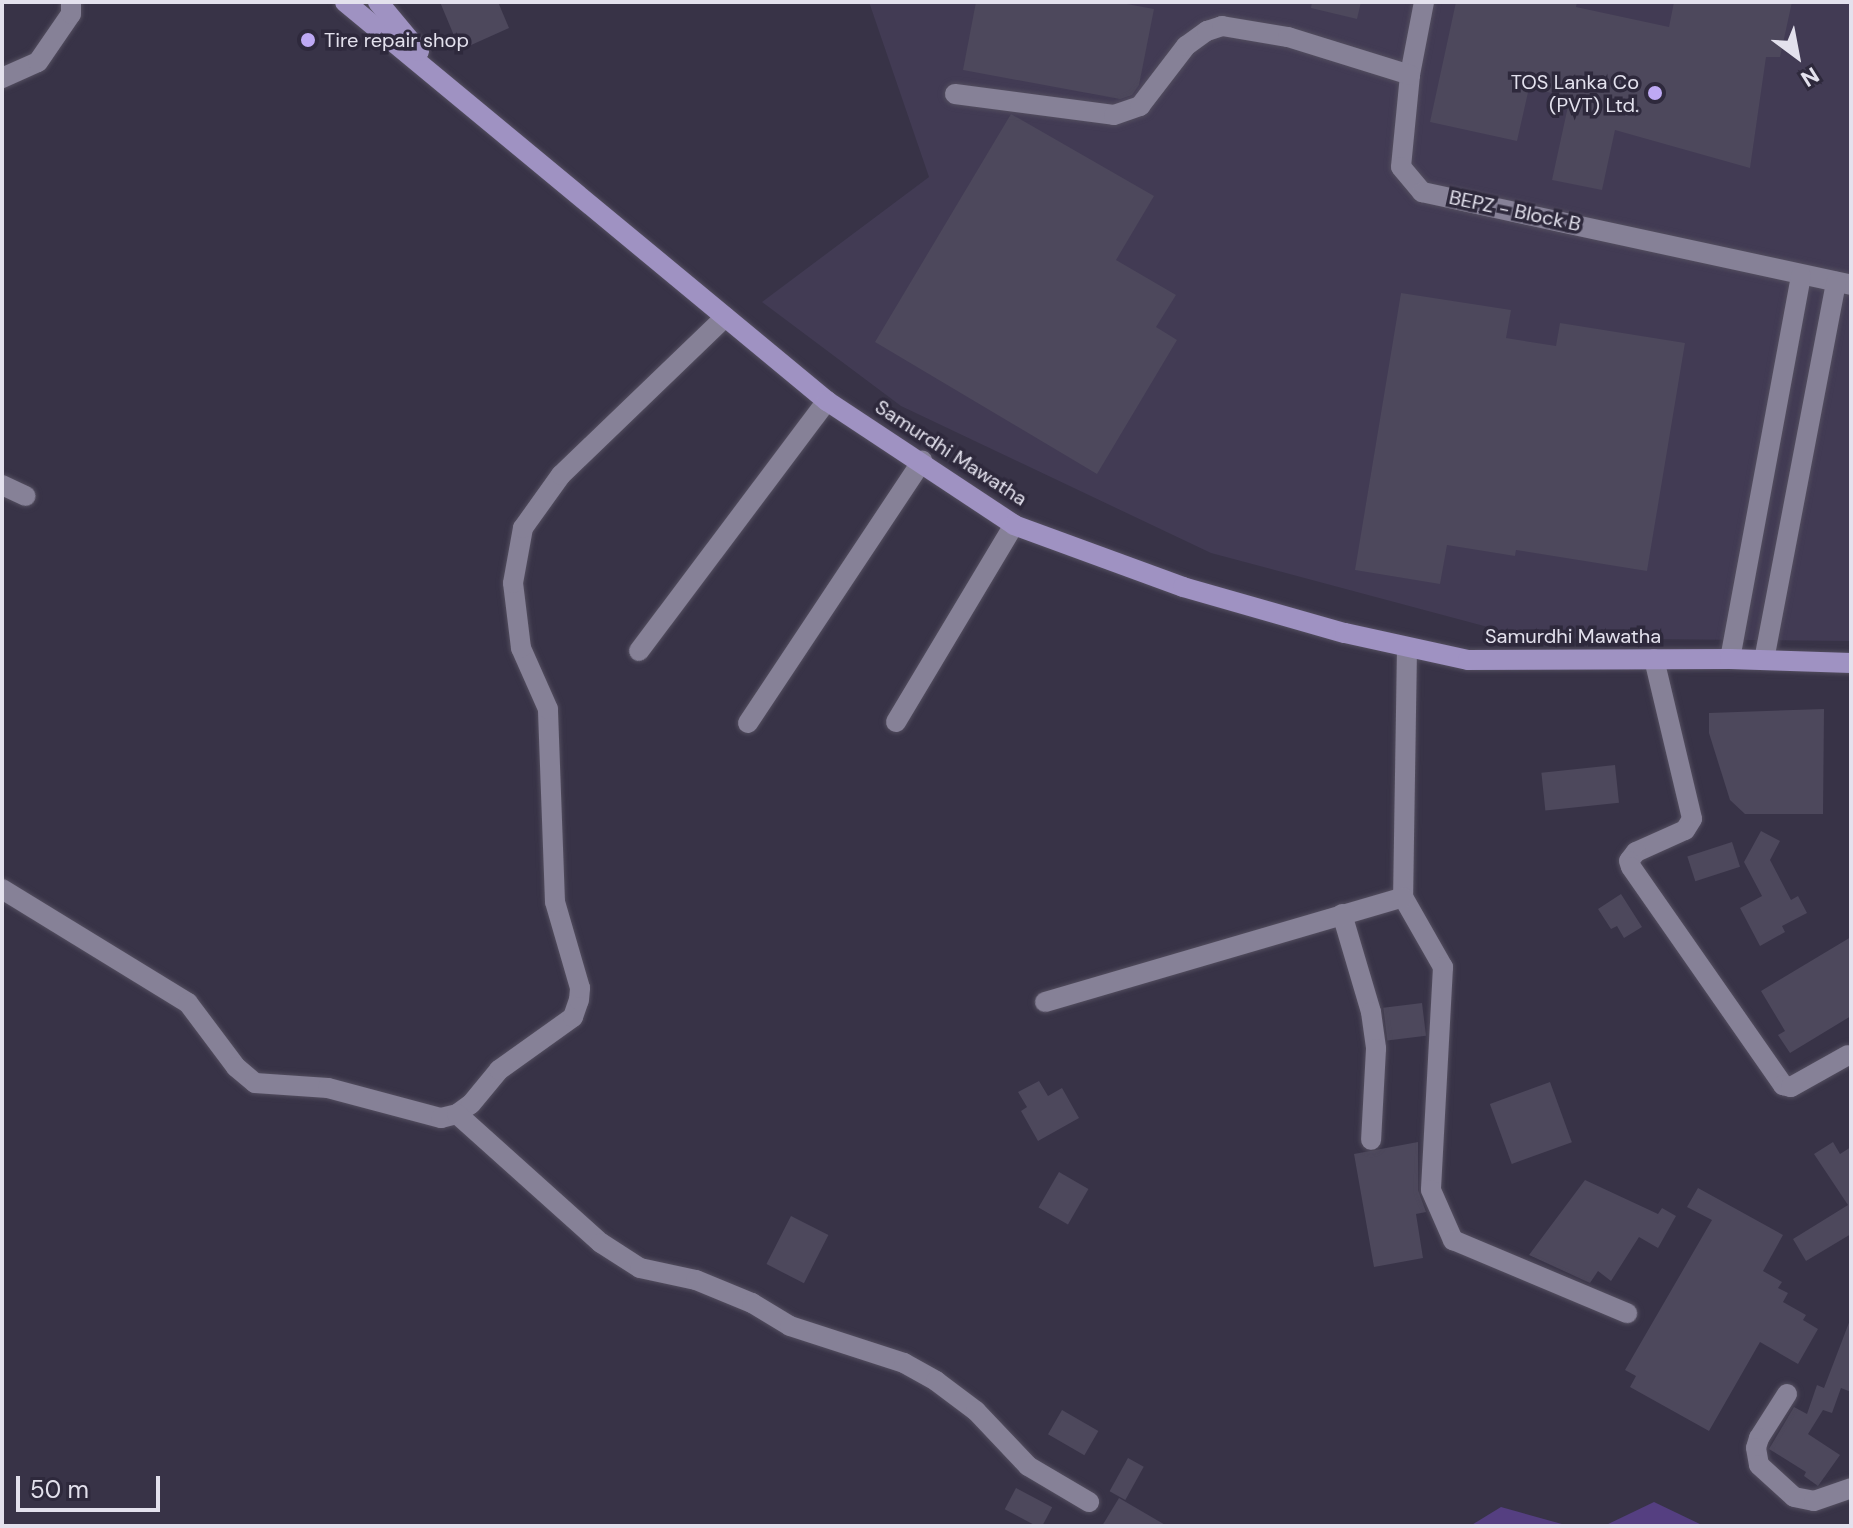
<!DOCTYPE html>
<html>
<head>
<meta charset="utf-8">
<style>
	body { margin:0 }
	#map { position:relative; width:1853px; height:1528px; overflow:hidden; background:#383347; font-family:"DM Sans",sans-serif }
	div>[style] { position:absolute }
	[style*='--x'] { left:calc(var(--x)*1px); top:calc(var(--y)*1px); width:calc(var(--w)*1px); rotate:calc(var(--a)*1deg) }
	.built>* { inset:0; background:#423b54 }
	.water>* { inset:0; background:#553f81 }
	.building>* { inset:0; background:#4d485c; transform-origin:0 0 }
	.roads { filter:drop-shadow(0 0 2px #534e5f) drop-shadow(0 0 2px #534e5f) }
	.minor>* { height:20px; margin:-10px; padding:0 10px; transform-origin:10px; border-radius:10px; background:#868197 }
	.major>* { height:20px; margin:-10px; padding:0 10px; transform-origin:10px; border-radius:10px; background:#9f92c2 }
	.dots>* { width:22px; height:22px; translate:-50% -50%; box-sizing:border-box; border:4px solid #2e293c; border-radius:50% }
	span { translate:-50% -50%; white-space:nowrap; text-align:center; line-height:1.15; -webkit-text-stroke:7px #2e293c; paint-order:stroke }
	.poi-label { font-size:20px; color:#e3e1ed }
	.left { translate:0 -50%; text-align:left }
	.right { translate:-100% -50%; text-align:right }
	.street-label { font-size:20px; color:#e3e1ed }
	.frame { position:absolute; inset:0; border:4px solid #e3e1ed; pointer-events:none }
	.north { position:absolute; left:1757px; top:16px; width:80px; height:80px; -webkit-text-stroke:6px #2e293c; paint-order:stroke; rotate:148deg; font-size:22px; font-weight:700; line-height:32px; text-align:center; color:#e3e1ed }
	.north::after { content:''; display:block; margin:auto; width:28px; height:36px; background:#e3e1ed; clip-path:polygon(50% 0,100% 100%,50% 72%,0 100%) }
	.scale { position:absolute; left:16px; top:1476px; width:144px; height:36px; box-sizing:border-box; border:4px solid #e3e1ed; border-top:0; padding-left:10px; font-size:24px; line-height:28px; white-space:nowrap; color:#e3e1ed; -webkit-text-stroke:6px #2e293c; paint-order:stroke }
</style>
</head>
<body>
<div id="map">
	<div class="built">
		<i style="clip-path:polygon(869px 2px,1851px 2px,1851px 641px,1529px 638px,1211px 553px,901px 406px,762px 302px,929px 177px)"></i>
	</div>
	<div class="water">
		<i style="clip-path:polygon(1654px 1502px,1704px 1526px,1604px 1526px)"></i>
		<i style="clip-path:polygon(1501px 1507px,1569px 1526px,1470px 1526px)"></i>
	</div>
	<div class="building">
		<i style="clip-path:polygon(440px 2px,498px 2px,509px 28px,460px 50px)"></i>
		<i style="clip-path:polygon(976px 2px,1116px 2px,1154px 9px,1139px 85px,1132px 95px,1120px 99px,963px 70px)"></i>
		<i style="clip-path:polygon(1312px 2px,1361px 2px,1357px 19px,1311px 8px)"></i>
		<i style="clip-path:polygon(1456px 2px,1577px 2px,1576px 7px,1669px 27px,1674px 2px,1792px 2px,1780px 57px,1766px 57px,1750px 168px,1615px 130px,1602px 190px,1552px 180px,1570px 97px,1529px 88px,1517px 141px,1430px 122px)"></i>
		<i style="clip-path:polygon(1011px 114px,1154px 196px,1116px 260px,1176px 295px,1156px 327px,1177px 340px,1097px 474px,875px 342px)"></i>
		<i style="clip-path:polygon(1401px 293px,1511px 310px,1506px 338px,1556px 346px,1560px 323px,1685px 343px,1647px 571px,1516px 550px,1515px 556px,1447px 545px,1440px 584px,1355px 570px)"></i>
		<i style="clip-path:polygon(1824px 709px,1823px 814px,1745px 814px,1730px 800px,1709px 733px,1709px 713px)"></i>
		<i style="left:1615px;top:765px;width:38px;height:74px;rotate:84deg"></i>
		<i style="clip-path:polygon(1761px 831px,1780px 841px,1770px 860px,1791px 900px,1798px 896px,1807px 913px,1782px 926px,1785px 932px,1760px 946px,1740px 908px,1762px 896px,1744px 862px)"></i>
		<i style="left:1732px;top:842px;width:26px;height:47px;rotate:72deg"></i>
		<i style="clip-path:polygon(1621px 894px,1642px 927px,1624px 938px,1617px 926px,1611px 929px,1598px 909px)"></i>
		<i style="clip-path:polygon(1851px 937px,1851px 1016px,1790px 1053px,1778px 1035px,1785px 1031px,1761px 991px)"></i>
		<i style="left:1422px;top:1003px;width:33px;height:39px;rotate:83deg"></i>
		<i style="clip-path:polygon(1039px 1081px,1048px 1096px,1062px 1088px,1079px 1118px,1038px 1141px,1021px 1111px,1027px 1107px,1018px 1092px)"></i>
		<i style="left:1550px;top:1082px;width:64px;height:64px;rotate:70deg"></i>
		<i style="clip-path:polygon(1418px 1142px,1418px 1190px,1426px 1212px,1416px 1214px,1423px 1258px,1374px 1267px,1354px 1154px)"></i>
		<i style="clip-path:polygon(1833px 1142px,1840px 1154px,1851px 1147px,1851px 1234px,1806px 1261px,1793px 1239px,1848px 1205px,1814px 1154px)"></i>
		<i style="left:1059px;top:1172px;width:34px;height:41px;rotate:30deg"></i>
		<i style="clip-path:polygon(1585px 1180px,1658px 1214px,1662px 1208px,1676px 1216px,1658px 1248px,1639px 1237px,1611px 1281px,1598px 1271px,1590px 1283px,1529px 1255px)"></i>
		<i style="clip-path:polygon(1698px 1188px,1783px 1235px,1763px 1271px,1782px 1282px,1778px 1288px,1788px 1293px,1783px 1302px,1806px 1315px,1803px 1320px,1818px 1329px,1798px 1364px,1760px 1342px,1709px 1431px,1630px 1387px,1636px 1376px,1625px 1370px,1712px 1220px,1687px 1207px)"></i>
		<i style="left:791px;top:1216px;width:42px;height:54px;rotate:27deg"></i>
		<i style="clip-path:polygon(1850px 1320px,1851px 1392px,1841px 1388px,1832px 1413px,1823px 1410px,1808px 1434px,1840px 1455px,1818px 1486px,1804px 1476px,1806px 1472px,1769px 1449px,1794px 1407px,1807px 1414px,1817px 1385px,1824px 1388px)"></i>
		<i style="left:1062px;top:1410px;width:42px;height:28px;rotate:30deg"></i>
		<i style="left:1128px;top:1458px;width:18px;height:38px;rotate:29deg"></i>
		<i style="left:1016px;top:1488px;width:41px;height:24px;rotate:28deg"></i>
		<i style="clip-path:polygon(1119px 1498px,1167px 1526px,1102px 1526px)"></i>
	</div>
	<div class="roads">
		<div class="minor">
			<i style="--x:1424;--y:2;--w:74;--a:100.9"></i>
			<i style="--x:1410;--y:75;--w:92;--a:95.6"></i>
			<i style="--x:1401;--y:167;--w:33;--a:50"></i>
			<i style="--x:1422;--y:192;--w:439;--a:12.2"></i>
			<i style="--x:2;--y:78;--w:39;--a:-24"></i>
			<i style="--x:38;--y:62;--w:58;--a:-55.5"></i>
			<i style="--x:71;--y:14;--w:12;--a:-90"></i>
			<i style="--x:955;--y:94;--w:160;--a:7.5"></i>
			<i style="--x:1114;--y:115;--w:28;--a:-19"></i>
			<i style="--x:1140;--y:106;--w:76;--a:-52.5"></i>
			<i style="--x:1186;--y:46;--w:26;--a:-36"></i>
			<i style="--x:1207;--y:31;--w:16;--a:-18"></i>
			<i style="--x:1222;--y:26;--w:67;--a:9.5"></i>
			<i style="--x:1288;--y:37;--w:128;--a:17.3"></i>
			<i style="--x:2;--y:485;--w:26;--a:25"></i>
			<i style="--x:1407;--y:648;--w:249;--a:90.9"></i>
			<i style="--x:1403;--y:897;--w:81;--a:60.3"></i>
			<i style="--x:1443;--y:967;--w:223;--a:93.1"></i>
			<i style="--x:1431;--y:1190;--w:55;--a:66.3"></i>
			<i style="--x:1453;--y:1240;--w:189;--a:22.8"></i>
			<i style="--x:639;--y:651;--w:313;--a:-53.1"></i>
			<i style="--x:1654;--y:659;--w:164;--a:76.6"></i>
			<i style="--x:1692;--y:819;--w:13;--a:122"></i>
			<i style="--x:1685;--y:830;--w:54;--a:155.8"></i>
			<i style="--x:1636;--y:852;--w:11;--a:128"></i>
			<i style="--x:1629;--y:861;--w:6;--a:72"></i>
			<i style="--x:1631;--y:867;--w:266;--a:55.1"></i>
			<i style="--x:1783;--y:1085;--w:8;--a:14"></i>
			<i style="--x:1791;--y:1087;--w:65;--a:-29.3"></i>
			<i style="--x:1730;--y:659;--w:390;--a:-79.5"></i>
			<i style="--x:1764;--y:660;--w:385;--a:-79.2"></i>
			<i style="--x:896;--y:722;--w:230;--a:-59.1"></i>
			<i style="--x:748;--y:723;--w:315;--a:-56.4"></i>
			<i style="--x:2;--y:889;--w:218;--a:31.5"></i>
			<i style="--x:188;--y:1003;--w:80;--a:53.1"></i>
			<i style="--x:236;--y:1067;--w:25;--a:40"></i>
			<i style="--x:255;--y:1083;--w:73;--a:3.9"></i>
			<i style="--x:328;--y:1088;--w:117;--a:14.9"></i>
			<i style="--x:441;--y:1118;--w:16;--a:-14"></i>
			<i style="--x:457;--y:1114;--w:17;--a:-36"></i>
			<i style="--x:471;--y:1104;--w:44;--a:-50.5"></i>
			<i style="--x:499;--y:1070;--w:91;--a:-35.6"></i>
			<i style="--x:573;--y:1017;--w:18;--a:-71"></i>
			<i style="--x:579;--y:1000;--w:12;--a:-85"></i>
			<i style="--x:580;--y:988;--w:90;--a:-106.2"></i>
			<i style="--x:555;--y:902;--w:193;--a:-92.1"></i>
			<i style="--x:548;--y:709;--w:67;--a:-113.9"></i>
			<i style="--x:521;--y:648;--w:65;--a:-97"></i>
			<i style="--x:513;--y:583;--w:56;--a:-79.7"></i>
			<i style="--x:523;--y:528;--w:65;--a:-54.4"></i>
			<i style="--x:561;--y:475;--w:228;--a:-43.9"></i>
			<i style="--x:1342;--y:914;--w:102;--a:73.5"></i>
			<i style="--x:1371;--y:1012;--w:37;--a:82"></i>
			<i style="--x:1376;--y:1049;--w:91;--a:93.1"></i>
			<i style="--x:1045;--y:1002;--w:373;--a:-16.3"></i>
			<i style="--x:457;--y:1114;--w:193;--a:41.9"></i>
			<i style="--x:601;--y:1243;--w:46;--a:32.7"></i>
			<i style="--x:640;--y:1268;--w:57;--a:12.1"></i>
			<i style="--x:696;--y:1280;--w:61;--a:22.3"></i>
			<i style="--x:752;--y:1303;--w:44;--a:31.2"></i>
			<i style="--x:790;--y:1326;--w:120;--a:18"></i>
			<i style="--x:904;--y:1363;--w:37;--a:29"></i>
			<i style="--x:936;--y:1381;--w:50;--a:36.9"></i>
			<i style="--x:976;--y:1411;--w:76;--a:46.6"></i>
			<i style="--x:1028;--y:1466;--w:71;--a:30.5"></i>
			<i style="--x:1787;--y:1394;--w:52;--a:122.5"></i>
			<i style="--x:1759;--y:1438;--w:10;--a:107"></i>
			<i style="--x:1756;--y:1448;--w:17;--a:80"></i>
			<i style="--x:1759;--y:1465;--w:47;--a:42.4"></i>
			<i style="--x:1794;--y:1497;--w:20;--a:11"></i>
			<i style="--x:1814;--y:1501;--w:39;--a:-19"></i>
		</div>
		<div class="major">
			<i style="--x:345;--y:2;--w:626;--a:39.62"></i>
			<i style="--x:827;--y:401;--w:224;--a:33.5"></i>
			<i style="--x:1014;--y:525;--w:180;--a:20.1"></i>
			<i style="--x:1183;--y:587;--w:168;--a:15.9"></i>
			<i style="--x:1345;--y:633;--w:126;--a:12.4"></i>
			<i style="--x:1468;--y:660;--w:262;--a:-0.2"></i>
			<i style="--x:1730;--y:659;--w:121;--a:1.9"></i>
			<i style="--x:378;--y:2;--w:64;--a:50.1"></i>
		</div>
	</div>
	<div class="dots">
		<i style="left:308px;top:40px;background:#bea9f4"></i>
		<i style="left:1655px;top:93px;background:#bea9f4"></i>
	</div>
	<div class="poi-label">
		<span class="left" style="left:324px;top:40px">Tire repair shop</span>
		<span class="right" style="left:1639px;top:94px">TOS Lanka Co<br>(PVT) Ltd.</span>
	</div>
	<div class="street-label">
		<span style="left:1515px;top:211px;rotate:12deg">BEPZ - Block B</span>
		<span style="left:951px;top:453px;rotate:33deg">Samurdhi Mawatha</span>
		<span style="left:1573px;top:636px">Samurdhi Mawatha</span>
	</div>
	<div class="frame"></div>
	<div class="north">N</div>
	<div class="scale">50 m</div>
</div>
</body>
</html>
